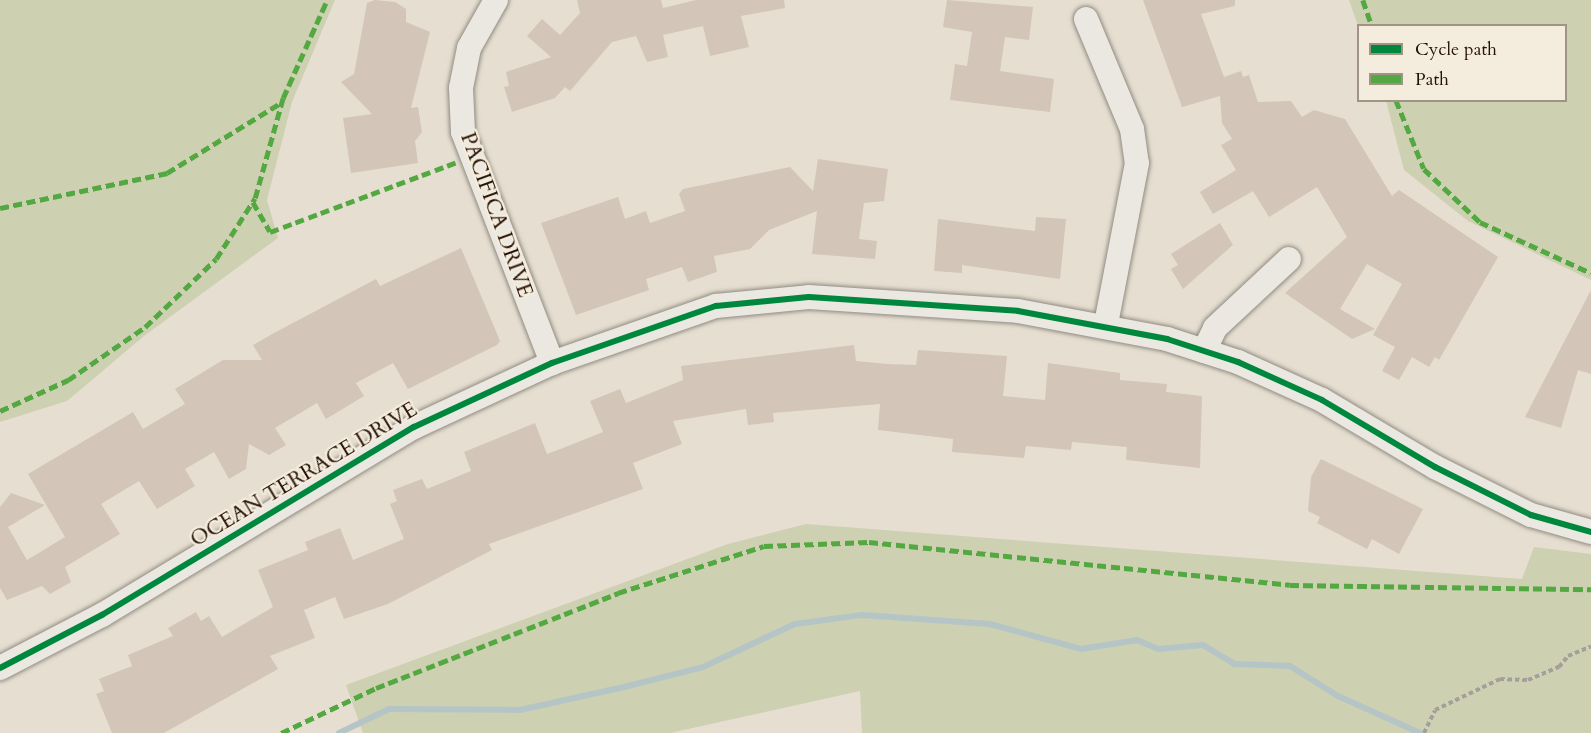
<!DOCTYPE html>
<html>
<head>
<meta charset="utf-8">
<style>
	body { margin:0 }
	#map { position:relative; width:1591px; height:733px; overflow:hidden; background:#e6dfd1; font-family:Cardo,serif }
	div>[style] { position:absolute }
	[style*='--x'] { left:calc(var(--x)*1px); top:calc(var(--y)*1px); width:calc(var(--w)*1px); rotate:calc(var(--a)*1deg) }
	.green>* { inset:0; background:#cdd0b1 }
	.stream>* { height:6px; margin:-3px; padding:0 3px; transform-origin:3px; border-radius:3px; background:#b5c5c6 }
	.building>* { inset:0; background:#d3c5b8 }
	.path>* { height:4px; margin-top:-2px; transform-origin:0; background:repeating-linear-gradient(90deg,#a59f99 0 4.5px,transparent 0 7.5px) }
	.roads { filter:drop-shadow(0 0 2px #918b82) drop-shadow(0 0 2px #918b82) }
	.minor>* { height:24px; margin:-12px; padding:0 12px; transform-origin:12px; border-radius:12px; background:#ebe8e1 }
	.quiet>* { height:4.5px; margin-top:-2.25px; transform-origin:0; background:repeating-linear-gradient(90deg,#53a841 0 9px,transparent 0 13.5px) }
	.cycleway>* { height:6px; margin:-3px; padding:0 3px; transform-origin:3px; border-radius:3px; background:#00873e }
	span { translate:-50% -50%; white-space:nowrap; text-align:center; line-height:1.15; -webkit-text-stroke:4.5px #f4ecdc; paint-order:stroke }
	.street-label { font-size:21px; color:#241007 }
	.legend { position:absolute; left:1357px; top:24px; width:210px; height:78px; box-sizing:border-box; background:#f4ecdc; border:2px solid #a19487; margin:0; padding:8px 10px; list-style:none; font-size:18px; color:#241007 }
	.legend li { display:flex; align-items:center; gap:12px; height:30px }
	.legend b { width:30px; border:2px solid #a19487 }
</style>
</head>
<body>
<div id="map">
	<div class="green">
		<i style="clip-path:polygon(0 0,335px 0,292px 102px,267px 200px,278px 238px,144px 336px,67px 401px,0 422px)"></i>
		<i style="clip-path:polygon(1349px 0,1591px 0,1591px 280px,1468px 221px,1404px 170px,1386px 101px,1566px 100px,1566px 26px,1358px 26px)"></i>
		<i style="clip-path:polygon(806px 524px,1522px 579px,1534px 547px,1591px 554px,1591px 733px,862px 733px,860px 691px,670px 733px,363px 733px,346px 685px,728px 544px)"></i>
	</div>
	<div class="stream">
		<i style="--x:339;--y:733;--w:55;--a:-25.6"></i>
		<i style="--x:389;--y:709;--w:131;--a:0.4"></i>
		<i style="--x:520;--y:710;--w:111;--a:-12.5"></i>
		<i style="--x:628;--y:686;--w:77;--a:-14.2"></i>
		<i style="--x:703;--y:667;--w:102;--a:-25.1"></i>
		<i style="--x:795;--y:624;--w:68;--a:-7.7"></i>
		<i style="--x:862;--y:615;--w:128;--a:4"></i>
		<i style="--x:990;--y:624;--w:94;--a:15.4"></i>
		<i style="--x:1081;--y:649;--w:57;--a:-9.1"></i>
		<i style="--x:1137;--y:640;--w:23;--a:23"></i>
		<i style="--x:1158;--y:649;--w:45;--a:-5.1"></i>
		<i style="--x:1203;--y:645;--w:37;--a:31"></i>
		<i style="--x:1235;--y:664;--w:55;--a:2.1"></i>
		<i style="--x:1290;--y:666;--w:57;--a:32"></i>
		<i style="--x:1338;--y:696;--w:90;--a:24.3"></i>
	</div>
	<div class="building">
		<i style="clip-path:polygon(375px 0,395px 2px,406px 9px,406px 22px,430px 32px,411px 108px,418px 107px,422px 132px,415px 141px,418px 163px,351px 173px,343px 118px,372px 114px,341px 82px,354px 74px,367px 3px)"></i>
		<i style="clip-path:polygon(577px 0,661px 0,663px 8px,696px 0,784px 0,785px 8px,741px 16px,749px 47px,710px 56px,703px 26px,663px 35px,668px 57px,647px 62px,636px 36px,612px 42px,570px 91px,565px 87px,555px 98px,512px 112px,504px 87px,509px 86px,506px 72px,551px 57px,527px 36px,542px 19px,560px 35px,580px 13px)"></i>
		<i style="clip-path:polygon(947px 0,1033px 7px,1029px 40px,1005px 37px,1000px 71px,1054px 79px,1050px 112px,950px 100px,955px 64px,967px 66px,972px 32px,943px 27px)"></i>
		<i style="clip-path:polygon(1143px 0,1235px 0,1235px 6px,1201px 14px,1224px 77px,1241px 71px,1243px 77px,1249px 75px,1258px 102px,1291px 101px,1302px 117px,1314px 110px,1345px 119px,1392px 196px,1399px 190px,1498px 257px,1439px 360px,1435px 357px,1429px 367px,1412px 357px,1399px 380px,1382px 371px,1395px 347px,1373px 335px,1402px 284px,1367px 264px,1340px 309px,1375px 329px,1352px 339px,1285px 293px,1347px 237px,1317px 187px,1269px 217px,1253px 191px,1213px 214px,1200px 192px,1236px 170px,1221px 145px,1232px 139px,1222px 123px,1220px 96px,1182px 107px)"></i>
		<i style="clip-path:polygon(818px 159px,888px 169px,884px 201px,864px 203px,859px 239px,877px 241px,875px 259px,812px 254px,817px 211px,769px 230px,750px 249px,714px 256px,717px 272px,688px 282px,682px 267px,646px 279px,649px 290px,576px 315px,541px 223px,618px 197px,625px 219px,646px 211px,650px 223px,685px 211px,679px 194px,683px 189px,790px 167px,813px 191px)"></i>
		<i style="clip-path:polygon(1036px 217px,1066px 219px,1060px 279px,962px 265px,962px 273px,934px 271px,938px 219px,1035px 231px)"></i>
		<i style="clip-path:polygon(1220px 223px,1233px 245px,1183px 289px,1171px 269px,1178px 265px,1171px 254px)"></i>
		<i style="clip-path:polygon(461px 248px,500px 341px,497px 345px,408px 389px,393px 363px,356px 383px,364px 396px,326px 419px,317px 403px,275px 428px,286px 445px,269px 455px,249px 444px,246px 469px,229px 479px,214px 452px,185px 469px,195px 486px,157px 509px,139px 481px,101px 504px,120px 534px,65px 567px,71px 582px,50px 594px,42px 586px,7px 600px,0 588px,0 507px,11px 493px,45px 505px,8px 527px,27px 560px,65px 537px,28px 474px,133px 412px,143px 429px,185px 404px,175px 389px,223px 360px,262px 360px,253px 345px,274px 333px,376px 279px,380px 286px)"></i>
		<i style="clip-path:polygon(1591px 290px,1591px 374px,1578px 370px,1561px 428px,1525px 417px)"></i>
		<i style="clip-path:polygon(854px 345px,856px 361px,887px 364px,916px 365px,918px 350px,1007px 356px,1003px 396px,1045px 400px,1048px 363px,1120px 373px,1120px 380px,1167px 384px,1166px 392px,1202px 396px,1200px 468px,1126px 460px,1127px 447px,1072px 442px,1071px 450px,1026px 446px,1024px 458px,952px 452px,953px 439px,878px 430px,880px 404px,773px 413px,774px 422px,748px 425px,746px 409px,673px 421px,682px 444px,633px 463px,643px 489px,489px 544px,492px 550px,388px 604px,344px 619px,335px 597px,304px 610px,315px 638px,270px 656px,278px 669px,164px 733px,112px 733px,96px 694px,104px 691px,99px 679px,132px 666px,128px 655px,173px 636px,168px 628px,196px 612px,201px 621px,209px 616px,222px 637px,273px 607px,258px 570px,308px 550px,305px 542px,340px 528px,353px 560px,404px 539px,390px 504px,397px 501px,393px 490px,422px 479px,427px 489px,471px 471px,464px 452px,535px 423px,547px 454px,563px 448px,603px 432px,590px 401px,620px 389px,626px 403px,683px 380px,681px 366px)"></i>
		<i style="clip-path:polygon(1321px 459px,1423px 509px,1399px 554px,1372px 539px,1367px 549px,1317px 523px,1320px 517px,1308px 511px,1311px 477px)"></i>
	</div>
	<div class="path">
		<i style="--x:1424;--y:733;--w:25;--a:-64"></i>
		<i style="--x:1435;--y:710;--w:72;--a:-25.5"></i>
		<i style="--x:1500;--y:679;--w:28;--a:2"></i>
		<i style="--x:1528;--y:680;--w:34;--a:-23"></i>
		<i style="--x:1559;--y:667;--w:14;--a:-51"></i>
		<i style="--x:1568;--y:656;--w:25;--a:-23"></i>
	</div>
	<div class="roads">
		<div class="minor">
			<i style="--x:496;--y:0;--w:55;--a:119.4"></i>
			<i style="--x:469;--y:48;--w:41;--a:101.3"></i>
			<i style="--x:461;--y:88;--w:44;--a:87.4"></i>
			<i style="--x:463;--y:132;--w:248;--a:68.9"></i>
			<i style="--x:1086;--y:19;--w:119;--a:67.3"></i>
			<i style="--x:1132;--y:129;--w:34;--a:82"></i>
			<i style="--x:1137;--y:163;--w:164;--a:100.9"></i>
			<i style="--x:1204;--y:351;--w:25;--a:-64"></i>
			<i style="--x:1215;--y:328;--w:101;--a:-43"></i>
			<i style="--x:0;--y:668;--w:115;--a:-27.5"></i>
			<i style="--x:102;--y:615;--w:364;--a:-31.1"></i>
			<i style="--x:414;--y:427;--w:152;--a:-24.9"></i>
			<i style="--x:552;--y:363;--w:174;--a:-19.2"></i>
			<i style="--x:716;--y:306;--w:93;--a:-5.5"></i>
			<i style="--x:809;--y:297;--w:209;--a:3.8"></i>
			<i style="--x:1018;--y:311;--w:152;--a:10.6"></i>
			<i style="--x:1167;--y:339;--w:75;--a:17.9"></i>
			<i style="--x:1238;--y:362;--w:92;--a:24.3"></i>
			<i style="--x:1322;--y:400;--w:131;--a:30.7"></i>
			<i style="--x:1435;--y:467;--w:107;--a:26.6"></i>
			<i style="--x:1531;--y:515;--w:62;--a:15.8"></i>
		</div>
	</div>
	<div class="quiet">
		<i style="--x:1363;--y:0;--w:28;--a:71"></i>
		<i style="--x:1396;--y:100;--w:74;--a:67.9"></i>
		<i style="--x:1424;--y:169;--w:77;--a:43.4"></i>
		<i style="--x:1480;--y:222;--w:122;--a:24.7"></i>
		<i style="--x:253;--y:202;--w:34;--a:60"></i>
		<i style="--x:270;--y:232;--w:200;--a:-20.5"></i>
		<i style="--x:0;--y:208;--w:171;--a:-11.8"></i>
		<i style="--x:167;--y:173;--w:135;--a:-31.7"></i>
		<i style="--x:0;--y:411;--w:75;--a:-24.5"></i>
		<i style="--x:68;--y:380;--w:93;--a:-34.5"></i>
		<i style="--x:145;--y:327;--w:98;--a:-43.8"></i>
		<i style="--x:216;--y:259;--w:72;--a:-57.4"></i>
		<i style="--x:255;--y:198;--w:104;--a:-74.4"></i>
		<i style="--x:283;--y:98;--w:107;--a:-65.8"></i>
		<i style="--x:281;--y:733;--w:105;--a:-25.3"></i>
		<i style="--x:376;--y:688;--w:260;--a:-21.4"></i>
		<i style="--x:618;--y:593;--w:153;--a:-17.8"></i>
		<i style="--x:764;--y:546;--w:105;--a:-2.2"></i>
		<i style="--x:869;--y:542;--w:423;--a:5.8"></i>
		<i style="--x:1290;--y:585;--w:301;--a:0.8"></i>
	</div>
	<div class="cycleway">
		<i style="--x:0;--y:668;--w:115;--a:-27.5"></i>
		<i style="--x:102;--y:615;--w:364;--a:-31.1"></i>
		<i style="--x:414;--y:427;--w:152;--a:-24.9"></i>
		<i style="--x:552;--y:363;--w:174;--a:-19.2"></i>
		<i style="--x:716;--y:306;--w:93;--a:-5.5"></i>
		<i style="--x:809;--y:297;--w:209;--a:3.8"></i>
		<i style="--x:1018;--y:311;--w:152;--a:10.6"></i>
		<i style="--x:1167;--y:339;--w:75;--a:17.9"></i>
		<i style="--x:1238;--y:362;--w:92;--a:24.3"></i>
		<i style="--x:1322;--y:400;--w:131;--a:30.7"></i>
		<i style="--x:1435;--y:467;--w:107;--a:26.6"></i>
		<i style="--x:1531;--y:515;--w:62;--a:15.8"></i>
	</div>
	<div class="street-label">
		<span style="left:496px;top:215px;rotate:70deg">PACIFICA DRIVE</span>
		<span style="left:304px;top:475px;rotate:-31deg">OCEAN TERRACE DRIVE</span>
	</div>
	<ul class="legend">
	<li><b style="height:8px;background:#00873e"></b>Cycle path</li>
	<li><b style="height:8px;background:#53a841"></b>Path</li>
	</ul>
</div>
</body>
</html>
